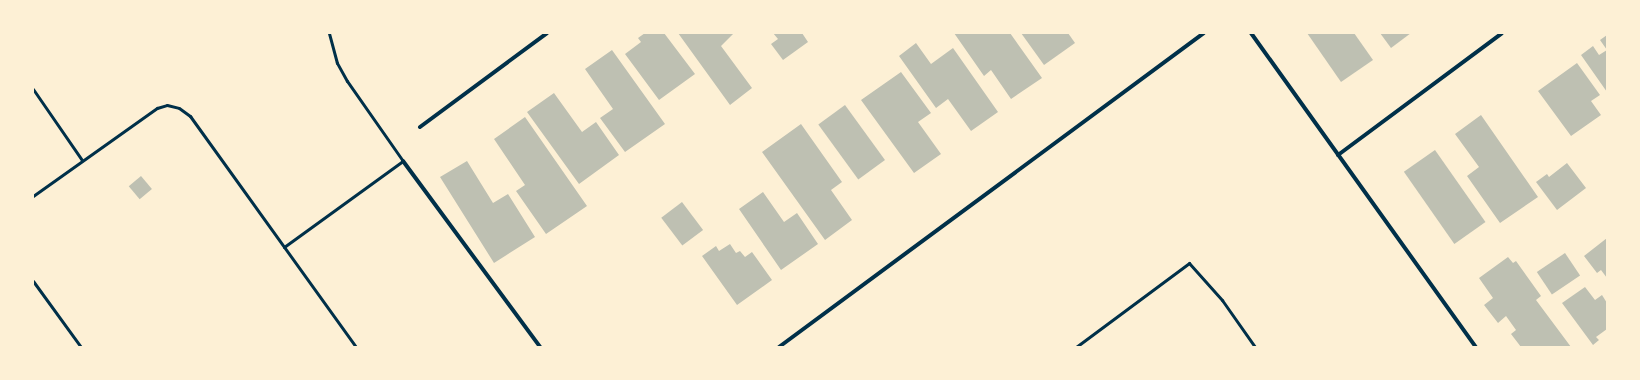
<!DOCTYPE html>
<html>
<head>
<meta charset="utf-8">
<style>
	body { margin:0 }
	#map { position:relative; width:1640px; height:380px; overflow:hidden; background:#fdf0d5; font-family:"PT Sans Narrow",sans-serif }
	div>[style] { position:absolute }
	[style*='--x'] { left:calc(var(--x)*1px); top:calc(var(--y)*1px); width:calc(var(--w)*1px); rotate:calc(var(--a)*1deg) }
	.building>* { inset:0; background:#bec0b2; transform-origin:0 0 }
	.service>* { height:3px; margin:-1.5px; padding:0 1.5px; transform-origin:1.5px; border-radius:1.5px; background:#003049 }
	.minor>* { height:4px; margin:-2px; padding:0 2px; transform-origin:2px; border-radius:2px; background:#003049 }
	span { translate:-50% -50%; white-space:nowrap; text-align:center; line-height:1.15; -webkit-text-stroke:3.5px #fdf0d5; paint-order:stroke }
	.frame { position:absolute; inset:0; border:34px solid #fdf0d5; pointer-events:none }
</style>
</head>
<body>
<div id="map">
	<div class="building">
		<i style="clip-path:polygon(645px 33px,664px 33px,695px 74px,659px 100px,625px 54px,641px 42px,638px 38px)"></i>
		<i style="clip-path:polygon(678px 33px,734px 33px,721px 46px,752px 88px,730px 105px)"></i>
		<i style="clip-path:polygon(773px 33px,802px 33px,808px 42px,783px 60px,771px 44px,778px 39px)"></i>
		<i style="clip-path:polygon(954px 33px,1010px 33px,1042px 78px,1011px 99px,991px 70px,984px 76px)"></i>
		<i style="clip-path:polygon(1021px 33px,1068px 33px,1075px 43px,1044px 65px)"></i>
		<i style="clip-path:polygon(1307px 33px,1354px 33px,1373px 60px,1341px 82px)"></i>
		<i style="clip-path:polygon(1380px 33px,1411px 33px,1391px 48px)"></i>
		<i style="clip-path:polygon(1607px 35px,1607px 92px,1581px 55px,1593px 46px,1599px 55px,1607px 50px,1600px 40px)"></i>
		<i style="clip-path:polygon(916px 43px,931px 64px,953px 48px,998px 112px,971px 131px,948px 99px,936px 108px,899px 56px)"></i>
		<i style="clip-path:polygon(612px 50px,665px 124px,625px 152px,600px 118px,613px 109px,585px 69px)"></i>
		<i style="clip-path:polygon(1577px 63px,1600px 95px,1591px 101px,1601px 115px,1571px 136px,1538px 91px)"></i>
		<i style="clip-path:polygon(901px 72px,931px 113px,918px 122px,941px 154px,914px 173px,861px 100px)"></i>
		<i style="clip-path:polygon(554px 93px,582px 132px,596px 122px,619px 155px,579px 184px,527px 112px)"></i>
		<i style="left:845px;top:105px;width:68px;height:33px;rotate:54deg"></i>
		<i style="clip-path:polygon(1481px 115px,1538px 197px,1500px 223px,1467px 176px,1479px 167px,1455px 134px)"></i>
		<i style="clip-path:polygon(525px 117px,587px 206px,546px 234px,516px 191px,525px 185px,494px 139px)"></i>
		<i style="clip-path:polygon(801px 124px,842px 182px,831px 190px,852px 220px,825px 240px,762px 152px)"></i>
		<i style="left:1435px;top:150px;width:88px;height:38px;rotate:55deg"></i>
		<i style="clip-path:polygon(467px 161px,493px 203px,508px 194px,535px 237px,494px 263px,440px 177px)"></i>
		<i style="clip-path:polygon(1567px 163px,1586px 188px,1557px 210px,1536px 182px,1547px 174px,1549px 177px)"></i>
		<i style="left:141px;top:176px;width:17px;height:16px;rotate:50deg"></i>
		<i style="clip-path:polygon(763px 192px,784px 222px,797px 213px,818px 244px,781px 270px,739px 209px)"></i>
		<i style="left:682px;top:202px;width:35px;height:26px;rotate:53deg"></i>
		<i style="clip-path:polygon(1607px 238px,1607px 278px,1601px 270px,1597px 273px,1584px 256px)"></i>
		<i style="clip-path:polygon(730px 244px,736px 253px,740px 251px,745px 257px,752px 252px,772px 280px,737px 305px,702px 256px,716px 246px,719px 251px)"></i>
		<i style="left:1565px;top:253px;width:27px;height:34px;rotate:56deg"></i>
		<i style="clip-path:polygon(1508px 257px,1513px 263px,1516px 261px,1541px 296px,1536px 300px,1571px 347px,1521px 347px,1511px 334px,1516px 330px,1506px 316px,1498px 323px,1484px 305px,1493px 298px,1479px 278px)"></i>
		<i style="clip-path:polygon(1585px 287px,1595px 300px,1602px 295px,1607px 303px,1607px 329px,1596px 337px,1599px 340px,1593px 345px,1562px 303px)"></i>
	</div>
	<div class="service">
		<i style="--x:33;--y:89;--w:86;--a:55.4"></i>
		<i style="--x:33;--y:196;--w:152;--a:-35.4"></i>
		<i style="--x:157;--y:108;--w:10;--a:-17"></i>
		<i style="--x:167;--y:105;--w:12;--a:14"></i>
		<i style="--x:179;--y:108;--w:14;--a:36"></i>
		<i style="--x:190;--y:116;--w:284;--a:54.3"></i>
		<i style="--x:284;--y:247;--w:147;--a:-35.9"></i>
		<i style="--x:403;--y:161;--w:98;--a:-125"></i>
		<i style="--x:347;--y:81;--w:21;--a:-119"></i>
		<i style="--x:337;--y:63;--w:31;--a:-105"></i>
		<i style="--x:33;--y:281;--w:82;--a:54"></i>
		<i style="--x:1076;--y:347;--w:141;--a:-36.6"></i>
		<i style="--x:1189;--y:263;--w:50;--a:48.3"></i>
		<i style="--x:1222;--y:300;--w:57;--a:54.9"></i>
	</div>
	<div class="minor">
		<i style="--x:1251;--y:33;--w:386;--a:54.4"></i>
		<i style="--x:420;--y:127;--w:158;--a:-36.5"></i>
		<i style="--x:1338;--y:155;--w:204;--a:-36.6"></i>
		<i style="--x:403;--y:161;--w:231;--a:53.6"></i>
		<i style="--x:779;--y:347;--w:528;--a:-36.46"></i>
	</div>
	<div class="frame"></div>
</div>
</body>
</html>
